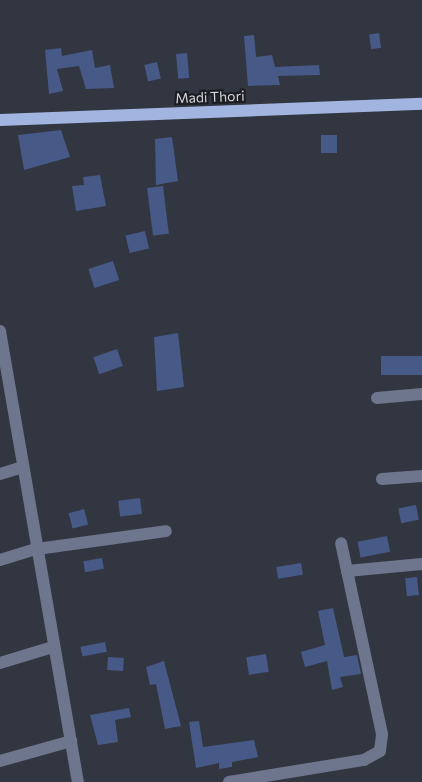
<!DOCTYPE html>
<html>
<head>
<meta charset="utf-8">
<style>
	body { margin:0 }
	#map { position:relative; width:422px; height:782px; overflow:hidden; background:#323641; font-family:Commissioner,sans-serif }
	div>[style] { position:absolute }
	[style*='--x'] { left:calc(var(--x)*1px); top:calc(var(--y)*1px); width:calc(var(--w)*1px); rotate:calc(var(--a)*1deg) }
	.building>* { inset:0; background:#465987; transform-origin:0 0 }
	.minor>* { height:12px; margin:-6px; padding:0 6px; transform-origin:6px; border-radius:6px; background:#6d768c }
	.major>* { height:12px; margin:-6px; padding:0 6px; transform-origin:6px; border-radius:6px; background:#a2b5e1 }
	span { translate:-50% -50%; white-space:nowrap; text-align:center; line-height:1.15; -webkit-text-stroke:4.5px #1c1e23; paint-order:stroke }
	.street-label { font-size:14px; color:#d4d7de }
</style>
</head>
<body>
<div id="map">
	<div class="building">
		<i style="left:379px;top:33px;width:15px;height:10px;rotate:82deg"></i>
		<i style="clip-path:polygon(254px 35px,256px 57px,272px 55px,275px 67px,319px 65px,320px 75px,278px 76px,280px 85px,248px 86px,244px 36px)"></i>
		<i style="clip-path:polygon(61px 48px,62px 56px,92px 50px,95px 68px,110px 65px,114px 88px,86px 89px,79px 66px,57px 69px,63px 91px,49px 94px,45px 50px)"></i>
		<i style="left:187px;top:53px;width:25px;height:11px;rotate:85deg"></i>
		<i style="left:157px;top:62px;width:17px;height:13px;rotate:77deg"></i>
		<i style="clip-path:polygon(61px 130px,70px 157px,24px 170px,18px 135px)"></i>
		<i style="left:337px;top:135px;width:18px;height:16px;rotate:90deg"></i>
		<i style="clip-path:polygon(172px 137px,178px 181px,156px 185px,155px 139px)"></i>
		<i style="clip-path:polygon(100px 175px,106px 206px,76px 211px,72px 186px,84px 185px,83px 177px)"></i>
		<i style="left:163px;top:186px;width:48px;height:16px;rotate:83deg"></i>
		<i style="left:145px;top:231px;width:18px;height:20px;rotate:77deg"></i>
		<i style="left:113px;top:261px;width:20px;height:26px;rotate:72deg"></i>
		<i style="clip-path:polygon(178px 333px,184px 387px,157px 391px,154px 337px)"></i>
		<i style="left:117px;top:349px;width:18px;height:25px;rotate:71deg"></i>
		<i style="left:422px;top:356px;width:19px;height:41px;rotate:90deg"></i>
		<i style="left:140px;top:498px;width:16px;height:22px;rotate:83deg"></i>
		<i style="left:416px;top:505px;width:15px;height:18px;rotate:79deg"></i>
		<i style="left:84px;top:509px;width:16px;height:16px;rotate:75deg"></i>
		<i style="left:387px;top:536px;width:16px;height:30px;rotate:79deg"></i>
		<i style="left:102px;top:558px;width:11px;height:19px;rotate:80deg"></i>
		<i style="left:301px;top:563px;width:12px;height:25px;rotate:81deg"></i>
		<i style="left:417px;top:577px;width:18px;height:12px;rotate:84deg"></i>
		<i style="clip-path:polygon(333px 608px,344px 657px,357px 655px,361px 674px,340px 677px,343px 687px,332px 690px,327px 661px,305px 667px,301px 652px,325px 645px,318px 611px)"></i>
		<i style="left:105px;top:642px;width:10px;height:25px;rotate:79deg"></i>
		<i style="left:266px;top:654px;width:18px;height:20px;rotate:81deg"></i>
		<i style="left:108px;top:657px;width:16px;height:13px;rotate:4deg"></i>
		<i style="clip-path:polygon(164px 661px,181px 726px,165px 729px,156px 684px,150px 685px,146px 667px)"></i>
		<i style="clip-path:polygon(129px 708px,131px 717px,115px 720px,118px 742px,98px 745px,90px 715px)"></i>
		<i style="clip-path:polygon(199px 721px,203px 747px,254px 740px,258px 757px,232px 762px,232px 767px,219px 769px,219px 763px,196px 768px,189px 722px)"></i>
	</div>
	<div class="minor">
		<i style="--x:0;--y:331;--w:458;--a:80.2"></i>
		<i style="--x:377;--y:398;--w:45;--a:-5.1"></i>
		<i style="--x:0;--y:474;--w:24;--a:-17"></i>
		<i style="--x:382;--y:479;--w:40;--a:-4.3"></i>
		<i style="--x:0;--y:560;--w:39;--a:-17"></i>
		<i style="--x:37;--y:549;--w:130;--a:-7.9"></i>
		<i style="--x:347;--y:571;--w:75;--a:-5.3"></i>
		<i style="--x:0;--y:663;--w:55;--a:-16.8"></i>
		<i style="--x:0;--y:761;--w:74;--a:-15.7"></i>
		<i style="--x:229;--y:782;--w:137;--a:-9.3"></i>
		<i style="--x:364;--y:760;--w:18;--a:-29"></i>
		<i style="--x:380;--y:751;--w:17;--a:-83"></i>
		<i style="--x:382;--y:734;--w:195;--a:-102.1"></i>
	</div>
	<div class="major">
		<i style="--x:0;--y:120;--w:422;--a:-2.2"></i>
	</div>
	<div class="street-label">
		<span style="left:210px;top:97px;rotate:-2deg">Madi Thori</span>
	</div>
</div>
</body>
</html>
